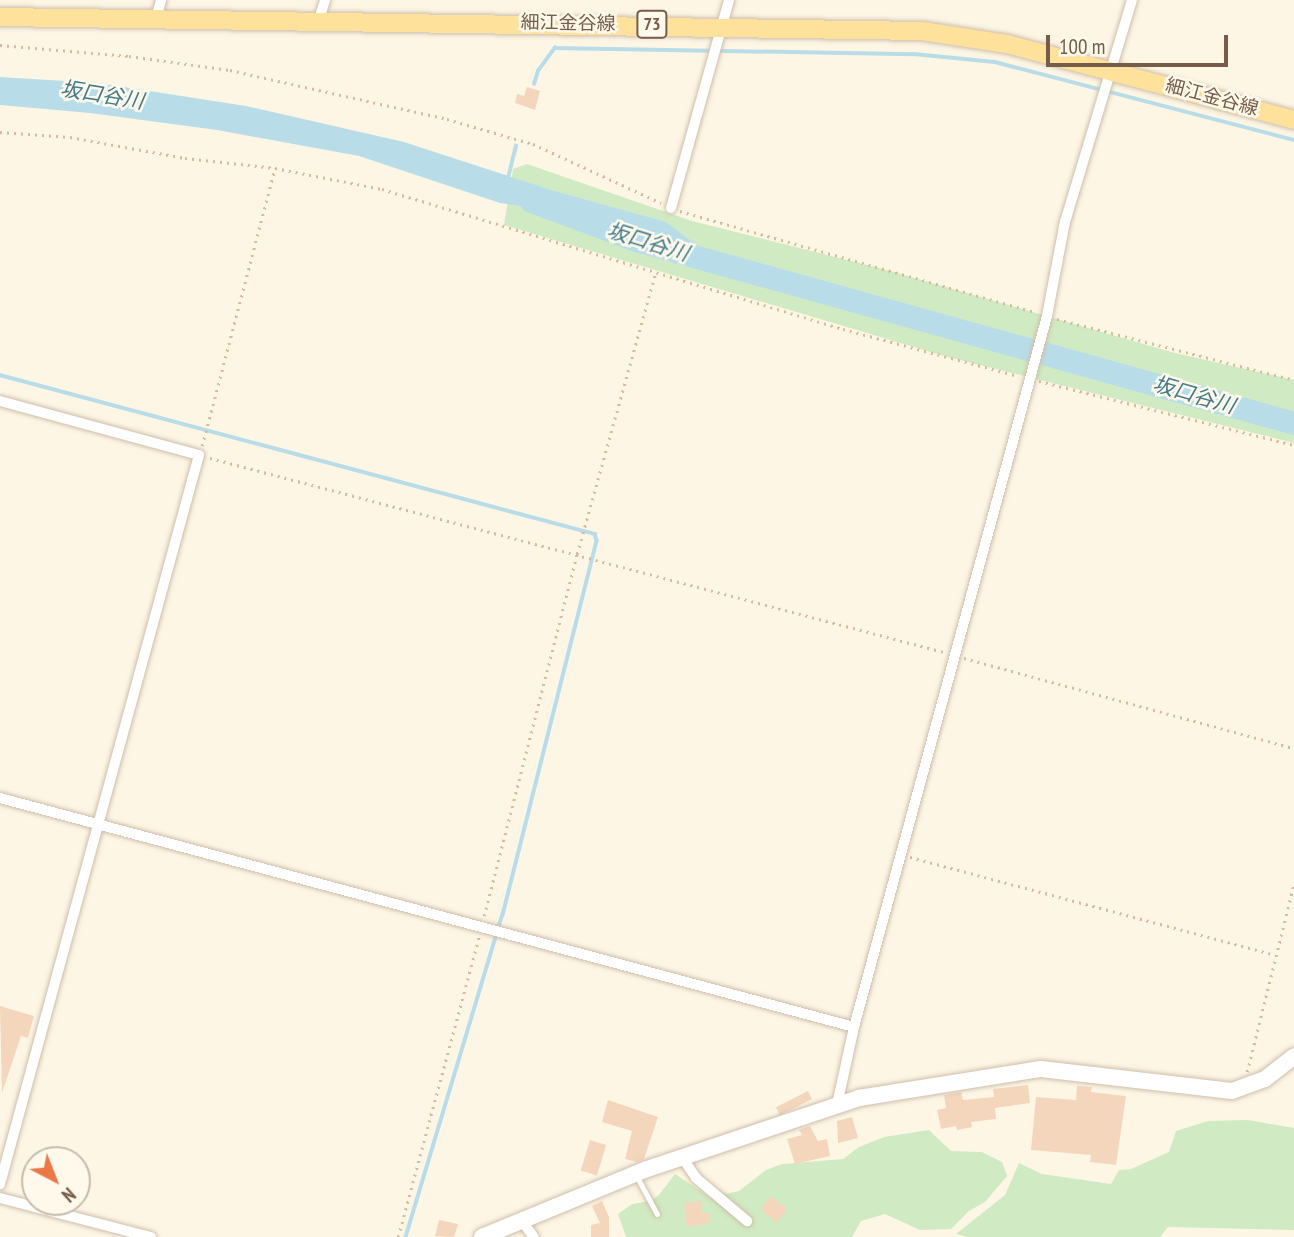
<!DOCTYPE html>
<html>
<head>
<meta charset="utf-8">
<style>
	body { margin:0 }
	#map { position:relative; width:1294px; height:1237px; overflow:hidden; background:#fdf6e5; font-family:"PT Sans Narrow","Noto Sans JP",sans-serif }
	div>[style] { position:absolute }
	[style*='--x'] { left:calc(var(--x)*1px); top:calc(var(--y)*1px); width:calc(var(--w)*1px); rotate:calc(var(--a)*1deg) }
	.green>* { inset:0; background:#d0ebc3 }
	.water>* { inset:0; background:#b9dde8 }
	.stream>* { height:3.5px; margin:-1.75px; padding:0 1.75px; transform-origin:1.75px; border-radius:1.75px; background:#b9dde8 }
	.river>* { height:23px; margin:-11.5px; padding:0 11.5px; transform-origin:11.5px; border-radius:11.5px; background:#b9dde8 }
	.building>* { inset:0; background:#f4d6bc; transform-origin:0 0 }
	.path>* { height:2.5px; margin-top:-1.25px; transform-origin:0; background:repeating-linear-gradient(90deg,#d9ba9e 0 2px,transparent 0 7px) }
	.roads { filter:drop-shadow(0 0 2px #cfbeab) drop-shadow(0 0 2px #cfbeab) }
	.lane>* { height:5px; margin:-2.5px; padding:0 2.5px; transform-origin:2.5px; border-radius:2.5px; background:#fff }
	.street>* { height:10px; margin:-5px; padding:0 5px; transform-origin:5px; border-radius:5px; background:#fff }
	.secondary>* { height:16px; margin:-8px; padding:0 8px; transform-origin:8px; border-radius:8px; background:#fff }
	.primary>* { height:18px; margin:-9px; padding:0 9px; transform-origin:9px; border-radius:9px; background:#fee19b }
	span { translate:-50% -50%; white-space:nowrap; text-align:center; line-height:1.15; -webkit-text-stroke:5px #fff9ec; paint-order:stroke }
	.shield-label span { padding:2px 5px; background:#fff9ec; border:2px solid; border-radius:5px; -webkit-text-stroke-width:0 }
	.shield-label { font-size:18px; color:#775d49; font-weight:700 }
	.street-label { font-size:19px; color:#775d49 }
	.water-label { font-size:21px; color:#417a8b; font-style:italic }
	.north { position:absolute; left:21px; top:1146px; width:70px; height:70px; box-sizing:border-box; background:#fff9ec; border:2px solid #c9bbab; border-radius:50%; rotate:138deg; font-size:19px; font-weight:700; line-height:28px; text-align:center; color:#775d49 }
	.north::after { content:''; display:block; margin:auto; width:24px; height:32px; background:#eb7846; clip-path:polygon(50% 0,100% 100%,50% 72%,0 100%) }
	.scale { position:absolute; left:1046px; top:35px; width:182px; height:32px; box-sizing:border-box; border:4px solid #775d49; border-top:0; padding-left:9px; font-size:21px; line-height:24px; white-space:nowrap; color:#775d49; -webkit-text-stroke:5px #fff9ec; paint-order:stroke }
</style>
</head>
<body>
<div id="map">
	<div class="green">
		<i style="clip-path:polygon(527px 164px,692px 221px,883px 269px,1175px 353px,1294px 380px,1294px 443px,944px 356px,504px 225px,513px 169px)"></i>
		<i style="clip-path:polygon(1248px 1120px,1294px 1128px,1294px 1230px,1168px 1227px,1160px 1237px,968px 1237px,956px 1234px,1005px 1195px,1019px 1163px,1042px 1174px,1111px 1184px,1119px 1170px,1131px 1169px,1169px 1152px,1176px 1131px,1208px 1121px)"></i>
		<i style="clip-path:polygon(929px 1130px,951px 1151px,982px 1152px,1002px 1162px,1007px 1176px,985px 1202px,969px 1211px,951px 1229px,920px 1230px,885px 1214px,861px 1221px,852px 1237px,626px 1237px,618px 1214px,632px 1204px,650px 1201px,659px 1195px,675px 1174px,710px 1197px,739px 1191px,766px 1170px,782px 1164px,843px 1159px,859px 1147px,884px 1137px)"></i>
	</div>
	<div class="water">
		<i style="clip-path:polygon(0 77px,98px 83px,246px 106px,404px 142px,551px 190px,666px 222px,722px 264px,667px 249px,605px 219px,500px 203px,359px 156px,217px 130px,90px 113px,0 105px)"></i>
	</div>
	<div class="stream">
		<i style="--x:534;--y:84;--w:14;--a:-73"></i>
		<i style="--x:538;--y:71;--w:29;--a:-54"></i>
		<i style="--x:555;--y:48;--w:359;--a:1"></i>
		<i style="--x:914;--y:54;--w:81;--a:5.6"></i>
		<i style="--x:995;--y:62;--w:309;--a:14.6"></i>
		<i style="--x:508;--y:178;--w:33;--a:-76"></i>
		<i style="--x:0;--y:375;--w:616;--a:14.96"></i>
		<i style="--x:595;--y:534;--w:7;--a:74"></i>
		<i style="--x:597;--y:541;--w:385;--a:104.1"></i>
		<i style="--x:503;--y:914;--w:337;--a:106.7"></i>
	</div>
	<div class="river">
		<i style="--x:531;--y:201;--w:112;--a:20.4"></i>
		<i style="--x:636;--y:240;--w:683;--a:15.54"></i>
	</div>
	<div class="building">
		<i style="clip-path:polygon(527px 87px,540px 91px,535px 110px,515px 103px,517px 94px,524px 96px)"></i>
		<i style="clip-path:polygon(0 1006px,34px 1016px,28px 1038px,21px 1036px,2px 1093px)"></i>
		<i style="clip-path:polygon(1028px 1085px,1030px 1103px,995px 1108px,996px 1119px,971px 1122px,972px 1127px,957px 1130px,956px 1126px,941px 1129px,937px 1110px,946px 1108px,944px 1095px,961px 1092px,963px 1100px,994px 1097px,993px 1089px)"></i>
		<i style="clip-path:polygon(1077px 1086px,1092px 1087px,1091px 1092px,1126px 1096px,1116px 1165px,1090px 1162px,1091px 1155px,1031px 1150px,1036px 1097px,1076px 1100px)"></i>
		<i style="left:808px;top:1091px;width:9px;height:36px;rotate:63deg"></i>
		<i style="clip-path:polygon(608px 1100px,658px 1117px,644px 1159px,637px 1162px,625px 1159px,632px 1131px,602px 1122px)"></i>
		<i style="clip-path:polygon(852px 1117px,858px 1138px,838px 1143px,837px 1121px)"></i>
		<i style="clip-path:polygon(810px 1126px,818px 1141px,827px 1139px,830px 1156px,795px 1164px,787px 1139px,802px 1135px,799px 1130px)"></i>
		<i style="left:590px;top:1140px;width:17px;height:32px;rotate:17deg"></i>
		<i style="left:771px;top:1196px;width:21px;height:17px;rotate:39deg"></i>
		<i style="clip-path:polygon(602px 1201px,609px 1217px,609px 1237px,591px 1237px,591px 1225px,600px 1223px,592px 1206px)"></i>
		<i style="clip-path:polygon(701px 1201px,702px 1213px,709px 1213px,709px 1223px,687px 1227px,684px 1203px)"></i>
		<i style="clip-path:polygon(439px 1220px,458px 1224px,454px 1237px,435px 1236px)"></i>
	</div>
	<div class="path">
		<i style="--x:0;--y:45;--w:129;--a:4.9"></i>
		<i style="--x:129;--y:56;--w:102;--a:7.9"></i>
		<i style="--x:230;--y:70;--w:222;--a:12.7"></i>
		<i style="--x:447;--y:119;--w:90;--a:16.2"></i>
		<i style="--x:533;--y:144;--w:141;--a:24.7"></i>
		<i style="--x:0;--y:132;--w:70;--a:4.1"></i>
		<i style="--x:70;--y:137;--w:117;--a:10.3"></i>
		<i style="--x:185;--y:158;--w:91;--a:6.3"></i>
		<i style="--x:275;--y:168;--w:109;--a:11.1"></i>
		<i style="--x:382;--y:189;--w:482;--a:16.9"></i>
		<i style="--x:843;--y:329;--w:182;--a:15"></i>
		<i style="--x:680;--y:211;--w:371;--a:15.9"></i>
		<i style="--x:1057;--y:319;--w:245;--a:14.4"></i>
		<i style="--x:1039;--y:381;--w:263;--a:14.1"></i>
		<i style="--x:202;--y:446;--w:287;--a:-75.3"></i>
		<i style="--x:210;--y:458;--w:759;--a:14.81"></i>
		<i style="--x:964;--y:658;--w:342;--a:15.3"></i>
		<i style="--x:910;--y:857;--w:378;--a:15"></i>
		<i style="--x:484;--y:916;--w:374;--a:-75.6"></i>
		<i style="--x:577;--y:554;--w:294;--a:-74.4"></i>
		<i style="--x:1247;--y:1072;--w:195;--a:-76"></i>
		<i style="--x:398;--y:1237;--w:312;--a:-74.9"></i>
	</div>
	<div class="roads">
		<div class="lane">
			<i style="--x:637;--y:1177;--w:42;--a:61.6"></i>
		</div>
		<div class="street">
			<i style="--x:156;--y:18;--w:19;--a:-74"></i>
			<i style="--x:319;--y:19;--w:20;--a:-72"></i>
			<i style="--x:671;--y:208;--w:216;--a:-74.4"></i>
			<i style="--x:0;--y:401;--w:206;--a:15.2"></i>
			<i style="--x:199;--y:455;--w:756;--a:105.27"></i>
			<i style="--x:0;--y:798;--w:884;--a:15.01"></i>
			<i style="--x:837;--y:1105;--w:80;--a:-77.7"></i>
			<i style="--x:854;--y:1027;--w:737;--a:-74.81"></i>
			<i style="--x:1047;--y:316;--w:96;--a:-79.2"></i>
			<i style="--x:1065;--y:222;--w:232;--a:-73.2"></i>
			<i style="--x:682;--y:1157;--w:25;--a:56"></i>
			<i style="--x:696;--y:1178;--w:67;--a:40.1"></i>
			<i style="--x:0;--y:1198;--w:156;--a:14.5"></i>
			<i style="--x:521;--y:1220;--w:21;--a:53"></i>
		</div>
		<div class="secondary">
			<i style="--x:482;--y:1237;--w:178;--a:-22.4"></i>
			<i style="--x:647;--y:1169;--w:224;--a:-18.5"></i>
			<i style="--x:859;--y:1098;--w:184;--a:-9.1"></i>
			<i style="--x:1041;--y:1069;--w:192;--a:6.6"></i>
			<i style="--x:1232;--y:1091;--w:35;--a:-20"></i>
			<i style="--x:1265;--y:1079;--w:37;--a:-38"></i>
		</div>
		<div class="primary">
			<i style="--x:0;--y:17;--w:922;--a:0.87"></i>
			<i style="--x:922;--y:31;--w:86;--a:8.7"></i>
			<i style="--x:1007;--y:44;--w:297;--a:14.8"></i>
		</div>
	</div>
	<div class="shield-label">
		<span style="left:652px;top:24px">73</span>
	</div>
	<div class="street-label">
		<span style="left:568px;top:23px;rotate:1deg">細江金谷線</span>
		<span style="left:1212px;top:97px;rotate:15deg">細江金谷線</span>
	</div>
	<div class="water-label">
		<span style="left:102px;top:95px;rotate:9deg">坂口谷川</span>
		<span style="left:648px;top:242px;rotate:17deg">坂口谷川</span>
		<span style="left:1194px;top:395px;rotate:16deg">坂口谷川</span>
	</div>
	<div class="north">N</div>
	<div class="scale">100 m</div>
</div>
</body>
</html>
